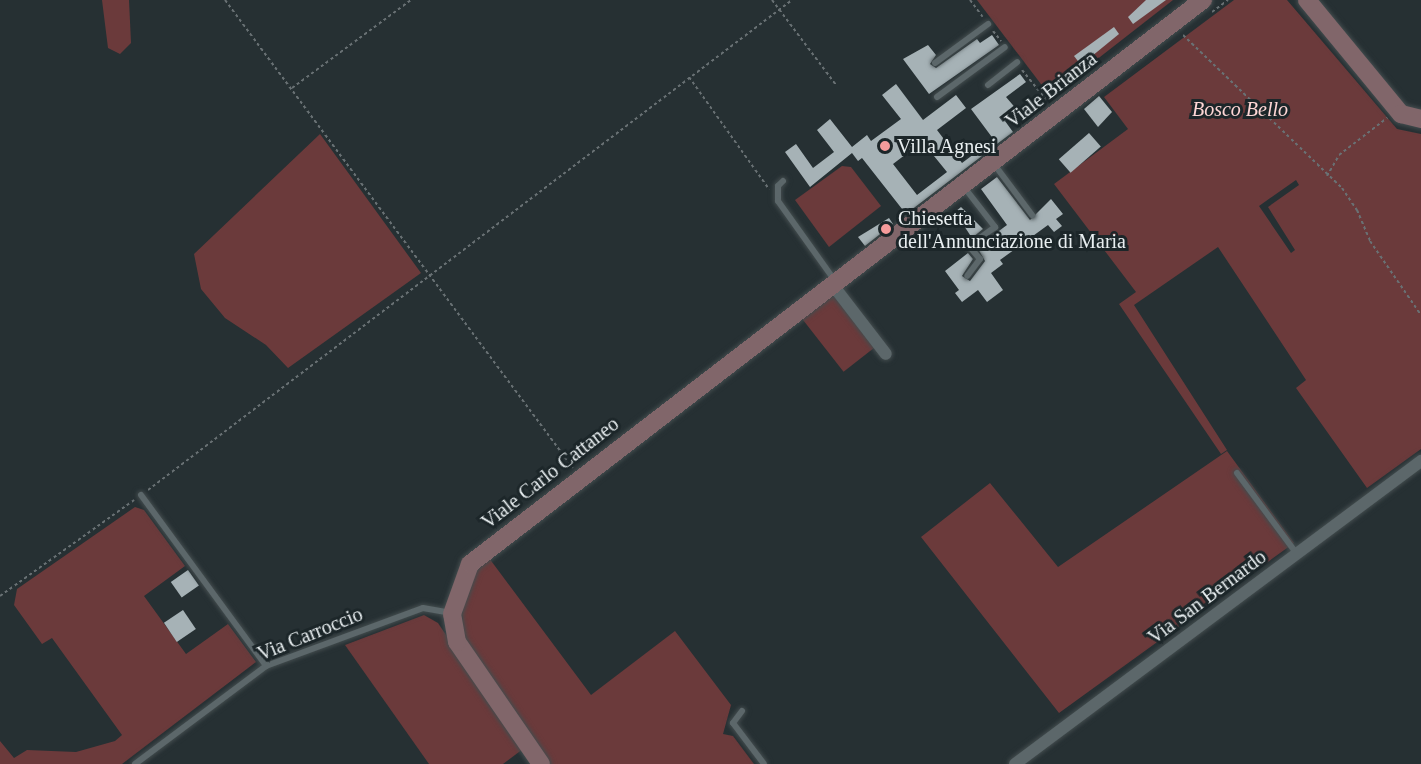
<!DOCTYPE html>
<html>
<head>
<meta charset="utf-8">
<style>
	body { margin:0 }
	#map { position:relative; width:1421px; height:764px; overflow:hidden; background:#263033; font-family:"Times New Roman",serif }
	div>[style] { position:absolute }
	[style*='--x'] { left:calc(var(--x)*1px); top:calc(var(--y)*1px); width:calc(var(--w)*1px); rotate:calc(var(--a)*1deg) }
	.green>* { inset:0; background:#6b3a3b; transform-origin:0 0 }
	.building>* { inset:0; background:#a6b2b6; transform-origin:0 0 }
	.path>* { height:2px; margin-top:-1px; transform-origin:0; background:repeating-linear-gradient(90deg,#697174 0 3px,transparent 0 6px) }
	.roads { filter:drop-shadow(0 0 2px #434c4e) drop-shadow(0 0 2px #434c4e) }
	.lane>* { height:6px; margin:-3px; padding:0 3px; transform-origin:3px; border-radius:3px; background:#5c676a }
	.street>* { height:12px; margin:-6px; padding:0 6px; transform-origin:6px; border-radius:6px; background:#5c676a }
	.secondary>* { height:18px; margin:-9px; padding:0 9px; transform-origin:9px; border-radius:9px; background:#81666a }
	.dots>* { width:16px; height:16px; translate:-50% -50%; box-sizing:border-box; border:3px solid #1c2629; border-radius:50% }
	span { translate:-50% -50%; white-space:nowrap; text-align:center; line-height:1.15; -webkit-text-stroke:6px #1c2629; paint-order:stroke }
	.street-label { font-size:20px; color:#e9eff1 }
	.park-label { font-size:20px; color:#fed6d5; font-style:italic }
	.poi-label { font-size:20px; color:#e9eff1 }
	.left { translate:0 -50%; text-align:left }
</style>
</head>
<body>
<div id="map">
	<div class="green">
		<i style="clip-path:polygon(102px 0,129px 0,131px 43px,120px 54px,108px 48px)"></i>
		<i style="clip-path:polygon(977px 0,1173px 0,1050px 96px)"></i>
		<i style="clip-path:polygon(evenodd,1234px 0,1287px 0,1397px 129px,1421px 134px,1421px 449px,1367px 488px,1296px 388px,1306px 380px,1218px 247px,1134px 305px,1227px 450px,1221px 454px,1119px 304px,1136px 292px,1054px 184px,1128px 129px,1104px 97px,1234px 0,1296px 180px,1299px 185px,1268px 207px,1295px 250px,1291px 253px,1259px 206px,1296px 180px)"></i>
		<i style="clip-path:polygon(320px 134px,421px 273px,288px 368px,266px 345px,225px 318px,201px 289px,194px 254px)"></i>
		<i style="clip-path:polygon(842px 166px,851px 167px,881px 206px,829px 247px,795px 200px)"></i>
		<i style="left:834px;top:293px;width:68px;height:41px;rotate:52deg"></i>
		<i style="clip-path:polygon(1227px 451px,1294px 543px,1059px 713px,921px 537px,990px 483px,1058px 567px)"></i>
		<i style="clip-path:polygon(135px 507px,144px 510px,185px 566px,144px 596px,186px 654px,228px 624px,256px 662px,122px 764px,0 764px,0 741px,14px 758px,27px 750px,76px 752px,115px 741px,122px 735px,52px 638px,42px 644px,14px 605px,17px 589px)"></i>
		<i style="clip-path:polygon(489px 558px,591px 695px,675px 631px,731px 705px,723px 734px,733px 736px,754px 764px,548px 764px,464px 640px,462px 614px,466px 590px,476px 571px)"></i>
		<i style="clip-path:polygon(424px 615px,438px 623px,523px 749px,503px 764px,429px 764px,345px 645px)"></i>
	</div>
	<div class="building">
		<i style="clip-path:polygon(1146px 0,1166px 0,1133px 24px,1128px 17px)"></i>
		<i style="clip-path:polygon(1114px 27px,1119px 34px,1081px 65px,1074px 56px)"></i>
		<i style="clip-path:polygon(992px 35px,999px 45px,929px 94px,903px 59px,928px 45px,936px 55px,930px 64px,936px 68px,977px 39px,980px 43px)"></i>
		<i style="clip-path:polygon(1020px 74px,1026px 82px,1006px 97px,1018px 111px,1005px 121px,1013px 132px,997px 144px,971px 109px)"></i>
		<i style="clip-path:polygon(evenodd,896px 84px,923px 120px,956px 95px,966px 108px,937px 130px,962px 163px,978px 151px,982px 156px,906px 214px,862px 158px,858px 161px,852px 153px,810px 187px,785px 152px,796px 144px,813px 168px,834px 152px,817px 130px,830px 119px,852px 147px,867px 135px,871px 141px,901px 119px,882px 95px,896px 84px,918px 145px,921px 148px,925px 145px,947px 172px,917px 195px,893px 164px,918px 145px)"></i>
		<i style="clip-path:polygon(1099px 96px,1112px 112px,1098px 127px,1084px 109px)"></i>
		<i style="left:1089px;top:133px;width:18px;height:40px;rotate:49deg"></i>
		<i style="clip-path:polygon(997px 177px,1030px 220px,1051px 199px,1063px 214px,1056px 219px,1062px 226px,1054px 232px,1048px 225px,1000px 260px,1003px 264px,991px 273px,1003px 290px,987px 302px,978px 290px,962px 302px,955px 293px,959px 290px,945px 271px,968px 253px,973px 259px,962px 276px,970px 281px,985px 261px,977px 247px,1007px 225px,981px 189px)"></i>
		<i style="clip-path:polygon(961px 207px,983px 229px,972px 238px,955px 212px)"></i>
		<i style="clip-path:polygon(889px 218px,893px 224px,865px 246px,858px 237px)"></i>
		<i style="left:188px;top:570px;width:19px;height:21px;rotate:55deg"></i>
		<i style="left:183px;top:610px;width:23px;height:23px;rotate:56deg"></i>
	</div>
	<div class="path">
		<i style="--x:225;--y:0;--w:583;--a:53.37"></i>
		<i style="--x:772;--y:0;--w:106;--a:53"></i>
		<i style="--x:970;--y:0;--w:21;--a:53"></i>
		<i style="--x:1212;--y:12;--w:20;--a:-37"></i>
		<i style="--x:993;--y:31;--w:13;--a:51"></i>
		<i style="--x:1183;--y:35;--w:221;--a:43.9"></i>
		<i style="--x:1342;--y:188;--w:27;--a:56"></i>
		<i style="--x:1357;--y:210;--w:34;--a:67"></i>
		<i style="--x:1370;--y:241;--w:90;--a:55.4"></i>
		<i style="--x:1022;--y:70;--w:41;--a:50.9"></i>
		<i style="--x:689;--y:77;--w:138;--a:54.5"></i>
		<i style="--x:292;--y:88;--w:148;--a:-36.5"></i>
		<i style="--x:1327;--y:176;--w:24;--a:-60"></i>
		<i style="--x:1339;--y:155;--w:61;--a:-37.6"></i>
		<i style="--x:148;--y:490;--w:809;--a:-37.27"></i>
		<i style="--x:0;--y:596;--w:165;--a:-35.6"></i>
	</div>
	<div class="roads">
		<div class="lane">
			<i style="--x:935;--y:63;--w:66;--a:-36.3"></i>
			<i style="--x:988;--y:85;--w:37;--a:-38"></i>
			<i style="--x:937;--y:97;--w:84;--a:-36.3"></i>
			<i style="--x:994;--y:164;--w:64;--a:53.3"></i>
			<i style="--x:783;--y:181;--w:7;--a:135"></i>
			<i style="--x:778;--y:186;--w:15;--a:90"></i>
			<i style="--x:778;--y:201;--w:98;--a:54.5"></i>
			<i style="--x:964;--y:187;--w:51;--a:52.2"></i>
			<i style="--x:995;--y:227;--w:32;--a:144"></i>
			<i style="--x:969;--y:246;--w:17;--a:50"></i>
			<i style="--x:980;--y:259;--w:21;--a:127"></i>
			<i style="--x:1237;--y:473;--w:101;--a:53.5"></i>
			<i style="--x:141;--y:495;--w:212;--a:53.8"></i>
			<i style="--x:742;--y:711;--w:15;--a:127"></i>
			<i style="--x:733;--y:723;--w:51;--a:52.9"></i>
			<i style="--x:135;--y:764;--w:164;--a:-36.8"></i>
			<i style="--x:266;--y:666;--w:167;--a:-20.3"></i>
			<i style="--x:423;--y:608;--w:29;--a:10"></i>
		</div>
		<div class="street">
			<i style="--x:832;--y:284;--w:88;--a:52.4"></i>
			<i style="--x:1015;--y:764;--w:507;--a:-36.73"></i>
		</div>
		<div class="secondary">
			<i style="--x:1307;--y:0;--w:148;--a:50.5"></i>
			<i style="--x:1401;--y:114;--w:21;--a:14"></i>
			<i style="--x:541;--y:764;--w:148;--a:-124.5"></i>
			<i style="--x:457;--y:642;--w:28;--a:-100"></i>
			<i style="--x:452;--y:614;--w:53;--a:-70.2"></i>
			<i style="--x:470;--y:564;--w:925;--a:-37.58"></i>
		</div>
	</div>
	<div class="dots">
		<i style="left:885px;top:146px;background:#f59b9b"></i>
		<i style="left:886px;top:229px;background:#f59b9b"></i>
	</div>
	<div class="street-label">
		<span style="left:1051px;top:90px;rotate:-38deg">Viale Brianza</span>
		<span style="left:550px;top:473px;rotate:-38deg">Viale Carlo Cattaneo</span>
		<span style="left:1207px;top:597px;rotate:-37deg">Via San Bernardo</span>
		<span style="left:310px;top:634px;rotate:-22deg">Via Carroccio</span>
	</div>
	<div class="park-label">
		<span style="left:1240px;top:109px">Bosco Bello</span>
	</div>
	<div class="poi-label">
		<span class="left" style="left:897px;top:146px">Villa Agnesi</span>
		<span class="left" style="left:898px;top:230px">Chiesetta<br>dell'Annunciazione di Maria</span>
	</div>
</div>
</body>
</html>
